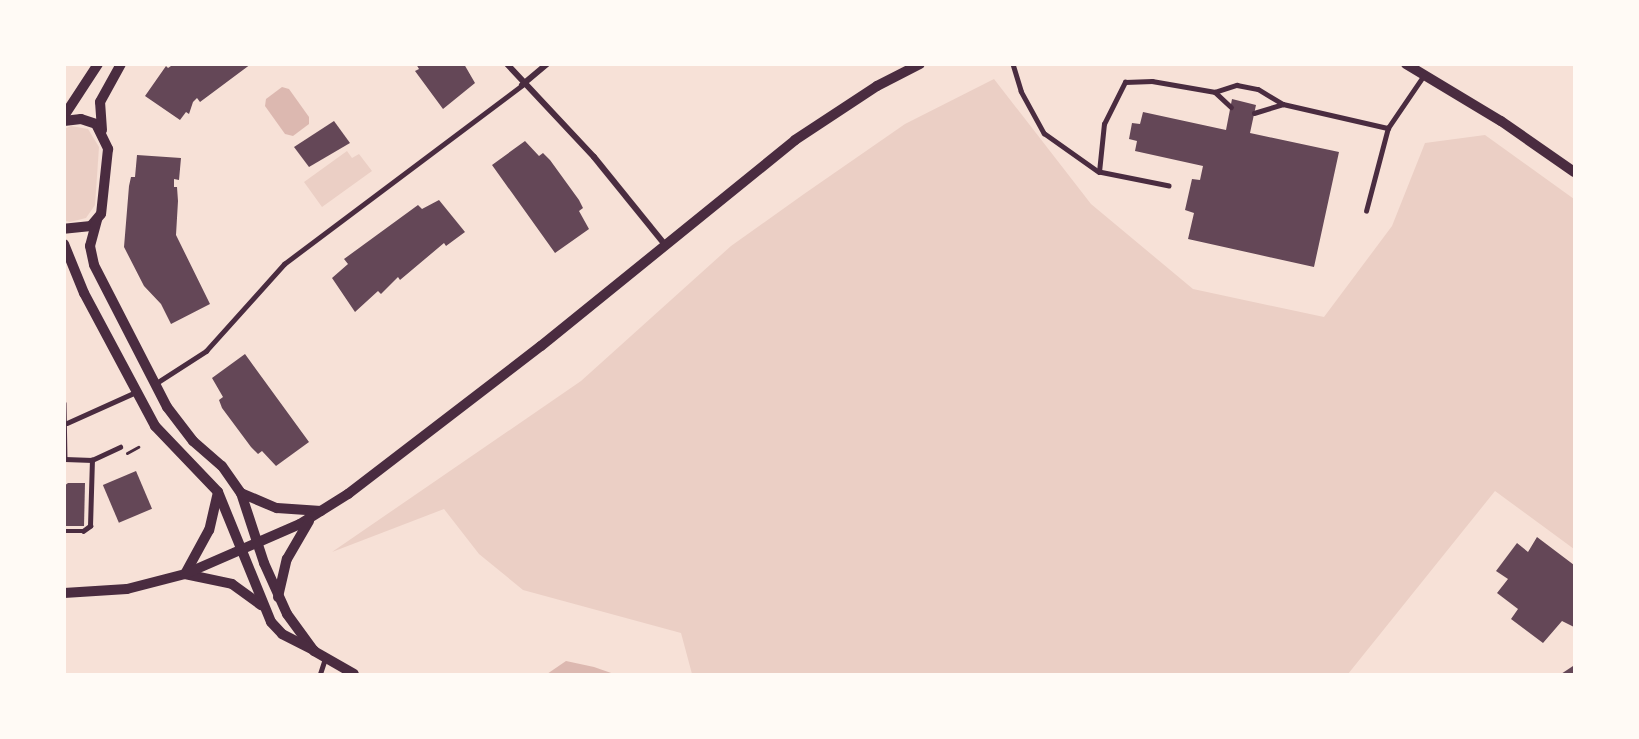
<!DOCTYPE html>
<html>
<head>
<meta charset="utf-8">
<style>
	body { margin:0 }
	#map { position:relative; width:1639px; height:739px; overflow:hidden; background:#f7e1d7; font-family:"Roboto Serif",serif }
	div>[style] { position:absolute }
	[style*='--x'] { left:calc(var(--x)*1px); top:calc(var(--y)*1px); width:calc(var(--w)*1px); rotate:calc(var(--a)*1deg) }
	.green>* { inset:0; background:#ebcfc5 }
	.water>* { inset:0; background:#dcb8b0 }
	.building>* { inset:0; background:#644757; transform-origin:0 0 }
	.path>* { height:3px; margin:-1.5px; padding:0 1.5px; transform-origin:1.5px; border-radius:1.5px; background:#4a2c40 }
	.service>* { height:4.5px; margin:-2.25px; padding:0 2.25px; transform-origin:2.25px; border-radius:2.25px; background:#4a2c40 }
	.minor>* { height:6px; margin:-3px; padding:0 3px; transform-origin:3px; border-radius:3px; background:#4a2c40 }
	.tertiary>* { height:10px; margin:-5px; padding:0 5px; transform-origin:5px; border-radius:5px; background:#4a2c40 }
	span { translate:-50% -50%; white-space:nowrap; text-align:center; line-height:1.15; -webkit-text-stroke:4.5px #fffaf5; paint-order:stroke }
	.frame { position:absolute; inset:0; border:66px solid #fffaf5; pointer-events:none }
</style>
</head>
<body>
<div id="map">
	<div class="green">
		<i style="clip-path:polygon(994px 79px,1091px 204px,1193px 289px,1324px 317px,1392px 226px,1425px 143px,1485px 135px,1574px 199px,1574px 549px,1495px 491px,1348px 674px,692px 674px,681px 633px,523px 590px,479px 554px,444px 509px,332px 552px,581px 381px,731px 246px,804px 194px,905px 124px)"></i>
		<i style="clip-path:polygon(71px 126px,88px 129px,99px 147px,95px 205px,86px 218px,70px 222px,65px 221px,64px 129px)"></i>
		<i style="clip-path:polygon(347px 151px,352px 158px,359px 154px,372px 171px,322px 207px,304px 182px)"></i>
	</div>
	<div class="water">
		<i style="clip-path:polygon(282px 87px,289px 89px,309px 117px,309px 124px,293px 136px,285px 134px,265px 106px,266px 99px)"></i>
		<i style="clip-path:polygon(566px 661px,594px 667px,614px 674px,547px 674px)"></i>
	</div>
	<div class="building">
		<i style="clip-path:polygon(174px 64px,251px 64px,200px 102px,197px 98px,193px 102px,189px 114px,186px 112px,180px 120px,145px 96px,166px 66px,168px 68px)"></i>
		<i style="clip-path:polygon(416px 64px,464px 64px,475px 83px,443px 109px,415px 71px,419px 69px)"></i>
		<i style="clip-path:polygon(1232px 99px,1256px 105px,1250px 133px,1339px 152px,1314px 267px,1188px 239px,1194px 213px,1185px 210px,1192px 179px,1200px 180px,1203px 166px,1135px 151px,1137px 141px,1129px 139px,1132px 123px,1140px 124px,1143px 112px,1226px 130px)"></i>
		<i style="clip-path:polygon(334px 121px,350px 143px,309px 167px,294px 147px)"></i>
		<i style="clip-path:polygon(525px 141px,539px 156px,543px 153px,550px 160px,579px 200px,583px 208px,579px 211px,589px 229px,555px 253px,492px 165px)"></i>
		<i style="clip-path:polygon(137px 155px,181px 158px,179px 180px,174px 179px,174px 187px,177px 187px,178px 201px,176px 235px,210px 304px,171px 324px,161px 304px,144px 286px,124px 247px,129px 186px,131px 177px,135px 177px)"></i>
		<i style="clip-path:polygon(439px 200px,465px 232px,446px 246px,444px 243px,400px 280px,398px 277px,381px 294px,378px 291px,355px 312px,332px 278px,348px 264px,344px 259px,418px 205px,422px 209px)"></i>
		<i style="clip-path:polygon(245px 354px,309px 442px,276px 466px,262px 451px,258px 454px,251px 447px,222px 408px,219px 400px,223px 397px,212px 378px)"></i>
		<i style="left:136px;top:471px;width:41px;height:36px;rotate:67deg"></i>
		<i style="clip-path:polygon(68px 483px,85px 483px,84px 526px,64px 526px,64px 486px)"></i>
		<i style="clip-path:polygon(1537px 537px,1574px 565px,1574px 627px,1562px 621px,1543px 643px,1511px 619px,1518px 609px,1497px 593px,1508px 579px,1496px 571px,1517px 543px,1528px 552px)"></i>
		<i style="clip-path:polygon(1573px 666px,1574px 674px,1561px 674px)"></i>
	</div>
	<div class="path">
		<i style="--x:127;--y:453;--w:13;--a:-29"></i>
	</div>
	<div class="service">
		<i style="--x:1013;--y:64;--w:28;--a:73"></i>
		<i style="--x:1021;--y:91;--w:48;--a:61.3"></i>
		<i style="--x:1044;--y:133;--w:67;--a:35.3"></i>
		<i style="--x:1215;--y:92;--w:22;--a:43"></i>
		<i style="--x:1254;--y:113;--w:30;--a:-17"></i>
		<i style="--x:1169;--y:186;--w:71;--a:-168.7"></i>
		<i style="--x:1099;--y:172;--w:48;--a:-84.1"></i>
		<i style="--x:1104;--y:124;--w:47;--a:-63.4"></i>
		<i style="--x:1125;--y:82;--w:27;--a:-2"></i>
		<i style="--x:1152;--y:81;--w:64;--a:9.9"></i>
		<i style="--x:1215;--y:92;--w:23;--a:-18"></i>
		<i style="--x:1237;--y:85;--w:21;--a:11"></i>
		<i style="--x:1258;--y:89;--w:29;--a:31"></i>
		<i style="--x:1283;--y:104;--w:108;--a:12.9"></i>
		<i style="--x:1366;--y:211;--w:86;--a:-75.2"></i>
		<i style="--x:1388;--y:128;--w:64;--a:-55.8"></i>
		<i style="--x:155;--y:384;--w:61;--a:-32.9"></i>
		<i style="--x:206;--y:351;--w:117;--a:-48.1"></i>
		<i style="--x:284;--y:264;--w:298;--a:-36.9"></i>
		<i style="--x:64;--y:403;--w:56;--a:89"></i>
		<i style="--x:65;--y:459;--w:27;--a:2"></i>
		<i style="--x:92;--y:460;--w:31;--a:-25"></i>
		<i style="--x:67;--y:423;--w:76;--a:-24.2"></i>
		<i style="--x:64;--y:531;--w:19;--a:0"></i>
		<i style="--x:83;--y:531;--w:9;--a:-36"></i>
		<i style="--x:90;--y:526;--w:66;--a:-88.3"></i>
		<i style="--x:320;--y:674;--w:16;--a:-72"></i>
	</div>
	<div class="minor">
		<i style="--x:507;--y:64;--w:127;--a:46.9"></i>
		<i style="--x:594;--y:157;--w:114;--a:51"></i>
		<i style="--x:522;--y:85;--w:33;--a:-40"></i>
	</div>
	<div class="tertiary">
		<i style="--x:1406;--y:64;--w:111;--a:31"></i>
		<i style="--x:1501;--y:121;--w:89;--a:34.9"></i>
		<i style="--x:64;--y:116;--w:62;--a:-56.8"></i>
		<i style="--x:64;--y:121;--w:17;--a:-7"></i>
		<i style="--x:81;--y:119;--w:16;--a:18"></i>
		<i style="--x:96;--y:124;--w:28;--a:64"></i>
		<i style="--x:108;--y:149;--w:65;--a:96.1"></i>
		<i style="--x:101;--y:214;--w:16;--a:130"></i>
		<i style="--x:91;--y:226;--w:27;--a:174"></i>
		<i style="--x:102;--y:130;--w:28;--a:-94"></i>
		<i style="--x:100;--y:102;--w:43;--a:-61.1"></i>
		<i style="--x:97;--y:220;--w:27;--a:105"></i>
		<i style="--x:90;--y:246;--w:19;--a:78"></i>
		<i style="--x:94;--y:265;--w:160;--a:62.8"></i>
		<i style="--x:167;--y:407;--w:43;--a:52.6"></i>
		<i style="--x:193;--y:441;--w:38;--a:41"></i>
		<i style="--x:222;--y:466;--w:33;--a:55"></i>
		<i style="--x:241;--y:493;--w:74;--a:71.8"></i>
		<i style="--x:264;--y:563;--w:56;--a:65.7"></i>
		<i style="--x:287;--y:614;--w:46;--a:53.9"></i>
		<i style="--x:314;--y:651;--w:46;--a:29.9"></i>
		<i style="--x:64;--y:244;--w:53;--a:67.8"></i>
		<i style="--x:84;--y:293;--w:151;--a:61.9"></i>
		<i style="--x:155;--y:426;--w:91;--a:46.3"></i>
		<i style="--x:218;--y:492;--w:140;--a:67.8"></i>
		<i style="--x:271;--y:622;--w:16;--a:47"></i>
		<i style="--x:282;--y:634;--w:36;--a:27"></i>
		<i style="--x:218;--y:492;--w:39;--a:103"></i>
		<i style="--x:209;--y:530;--w:50;--a:118.6"></i>
		<i style="--x:185;--y:574;--w:48;--a:12"></i>
		<i style="--x:232;--y:584;--w:36;--a:36"></i>
		<i style="--x:241;--y:493;--w:39;--a:23"></i>
		<i style="--x:277;--y:508;--w:44;--a:3.9"></i>
		<i style="--x:64;--y:593;--w:63;--a:-3.6"></i>
		<i style="--x:127;--y:589;--w:60;--a:-14.5"></i>
		<i style="--x:185;--y:574;--w:125;--a:-23.5"></i>
		<i style="--x:300;--y:524;--w:57;--a:-32"></i>
		<i style="--x:348;--y:494;--w:243;--a:-37.5"></i>
		<i style="--x:541;--y:346;--w:327;--a:-39"></i>
		<i style="--x:795;--y:140;--w:98;--a:-33.4"></i>
		<i style="--x:877;--y:86;--w:48;--a:-27.1"></i>
		<i style="--x:278;--y:597;--w:39;--a:-77"></i>
		<i style="--x:287;--y:559;--w:44;--a:-59.9"></i>
	</div>
	<div class="frame"></div>
</div>
</body>
</html>
